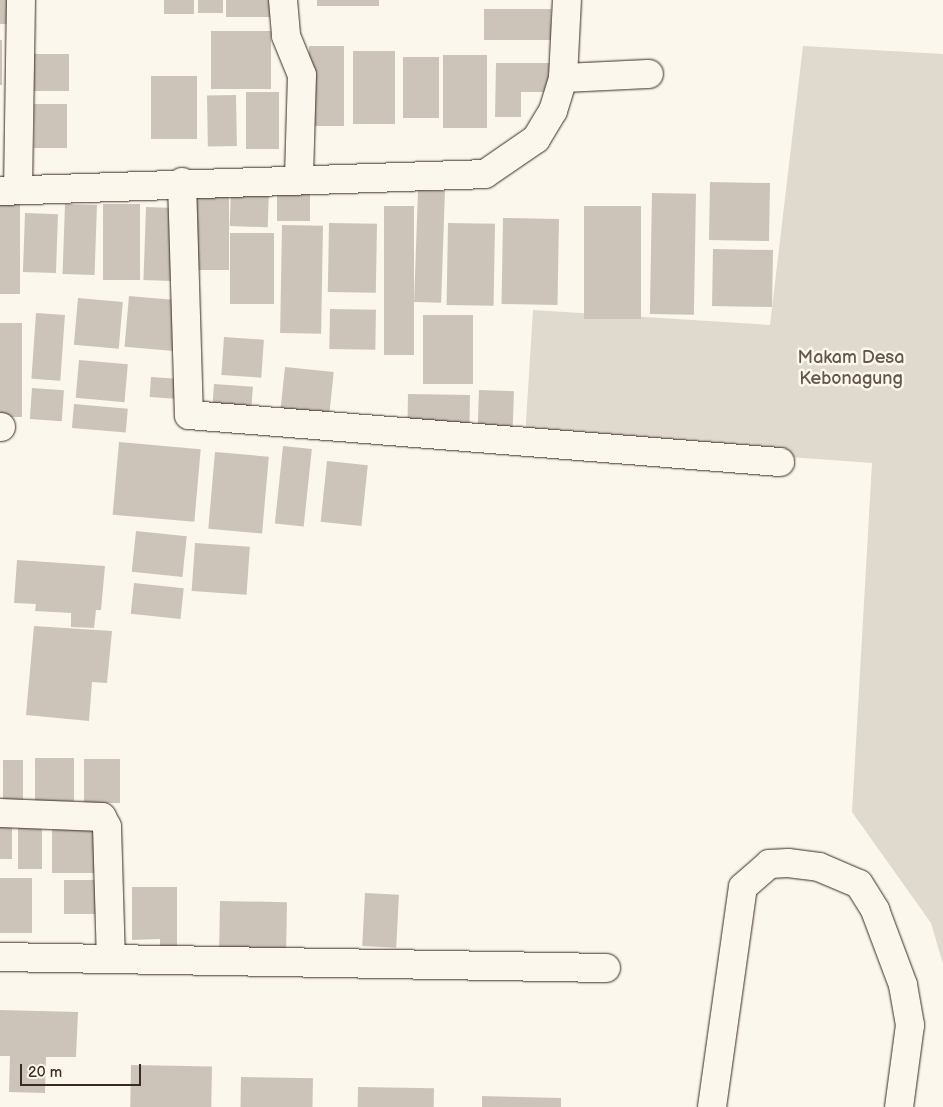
<!DOCTYPE html>
<html>
<head>
<meta charset="utf-8">
<style>
	body { margin:0 }
	#map { position:relative; width:943px; height:1107px; overflow:hidden; background:#fbf7ec; font-family:"Balsamiq Sans",sans-serif }
	div>[style] { position:absolute }
	[style*='--x'] { left:calc(var(--x)*1px); top:calc(var(--y)*1px); width:calc(var(--w)*1px); rotate:calc(var(--a)*1deg) }
	.green>* { inset:0; background:#dfd9ce }
	.building>* { inset:0; background:#ccc4b9; transform-origin:0 0 }
	.roads { filter:drop-shadow(0 0 1px #3b2a1e) drop-shadow(0 0 1px #3b2a1e) }
	.minor>* { height:28px; margin:-14px; padding:0 14px; transform-origin:14px; border-radius:14px; background:#fbf7ec }
	span { translate:-50% -50%; white-space:nowrap; text-align:center; line-height:1.15; -webkit-text-stroke:5px #fbf7ec; paint-order:stroke }
	.park-label { font-size:18px; color:#64564a }
	.scale { position:absolute; left:20px; top:1064px; width:121px; height:22px; box-sizing:border-box; border:2px solid #3b2a1e; border-top:0; padding-left:6px; font-size:15px; line-height:18px; white-space:nowrap; color:#3b2a1e; -webkit-text-stroke:4px #fbf7ec; paint-order:stroke }
</style>
</head>
<body>
<div id="map">
	<div class="green">
		<i style="clip-path:polygon(803px 46px,943px 54px,943px 964px,931px 923px,852px 812px,872px 463px,525px 438px,533px 310px,770px 325px)"></i>
	</div>
	<div class="building">
		<i style="left:0;top:0;width:9px;height:24px"></i>
		<i style="left:164px;top:0;width:30px;height:14px"></i>
		<i style="left:198px;top:0;width:25px;height:13px"></i>
		<i style="left:226px;top:0;width:49px;height:17px"></i>
		<i style="left:317px;top:0;width:62px;height:6px"></i>
		<i style="left:551px;top:9px;width:31px;height:67px;rotate:90deg"></i>
		<i style="left:211px;top:31px;width:60px;height:58px"></i>
		<i style="left:0;top:40px;width:2px;height:45px"></i>
		<i style="left:309px;top:46px;width:35px;height:80px"></i>
		<i style="left:395px;top:51px;width:73px;height:42px;rotate:90deg"></i>
		<i style="left:33px;top:54px;width:36px;height:37px"></i>
		<i style="left:487px;top:55px;width:73px;height:44px;rotate:90deg"></i>
		<i style="left:403px;top:57px;width:36px;height:61px"></i>
		<i style="clip-path:polygon(496px 63px,553px 63px,553px 92px,521px 92px,521px 117px,495px 117px)"></i>
		<i style="left:151px;top:76px;width:46px;height:63px"></i>
		<i style="left:279px;top:92px;width:57px;height:33px;rotate:90deg"></i>
		<i style="left:236px;top:95px;width:51px;height:29px;rotate:89deg"></i>
		<i style="left:34px;top:104px;width:33px;height:44px"></i>
		<i style="left:710px;top:182px;width:60px;height:58px;rotate:1deg"></i>
		<i style="left:277px;top:188px;width:33px;height:33px"></i>
		<i style="left:231px;top:189px;width:38px;height:37px;rotate:2deg"></i>
		<i style="left:418px;top:190px;width:27px;height:112px;rotate:2deg"></i>
		<i style="left:652px;top:193px;width:44px;height:121px;rotate:1deg"></i>
		<i style="left:188px;top:197px;width:41px;height:73px"></i>
		<i style="left:0;top:202px;width:20px;height:92px"></i>
		<i style="left:65px;top:204px;width:32px;height:70px;rotate:2deg"></i>
		<i style="left:103px;top:204px;width:37px;height:76px"></i>
		<i style="left:384px;top:206px;width:30px;height:149px"></i>
		<i style="left:584px;top:206px;width:57px;height:113px"></i>
		<i style="left:146px;top:207px;width:35px;height:73px;rotate:2deg"></i>
		<i style="left:25px;top:213px;width:33px;height:59px;rotate:2deg"></i>
		<i style="left:503px;top:218px;width:56px;height:86px;rotate:1deg"></i>
		<i style="left:329px;top:223px;width:48px;height:69px;rotate:1deg"></i>
		<i style="left:448px;top:223px;width:47px;height:82px;rotate:1deg"></i>
		<i style="left:282px;top:225px;width:41px;height:108px;rotate:1deg"></i>
		<i style="left:230px;top:233px;width:44px;height:71px"></i>
		<i style="left:713px;top:249px;width:60px;height:57px;rotate:1deg"></i>
		<i style="left:129px;top:296px;width:52px;height:51px;rotate:5deg"></i>
		<i style="left:78px;top:298px;width:45px;height:47px;rotate:5deg"></i>
		<i style="left:330px;top:309px;width:46px;height:40px;rotate:1deg"></i>
		<i style="left:36px;top:313px;width:29px;height:66px;rotate:4deg"></i>
		<i style="left:423px;top:315px;width:50px;height:69px"></i>
		<i style="left:0;top:323px;width:22px;height:94px"></i>
		<i style="left:224px;top:337px;width:40px;height:38px;rotate:4deg"></i>
		<i style="left:79px;top:360px;width:49px;height:38px;rotate:5deg"></i>
		<i style="left:285px;top:367px;width:49px;height:54px;rotate:6deg"></i>
		<i style="left:151px;top:377px;width:30px;height:20px;rotate:4deg"></i>
		<i style="left:214px;top:384px;width:39px;height:30px;rotate:4deg"></i>
		<i style="left:32px;top:388px;width:32px;height:31px;rotate:4deg"></i>
		<i style="left:479px;top:390px;width:35px;height:42px;rotate:2deg"></i>
		<i style="left:408px;top:394px;width:62px;height:34px;rotate:1deg"></i>
		<i style="left:74px;top:404px;width:54px;height:24px;rotate:5deg"></i>
		<i style="left:119px;top:442px;width:82px;height:73px;rotate:5deg"></i>
		<i style="left:283px;top:446px;width:29px;height:78px;rotate:6deg"></i>
		<i style="left:215px;top:452px;width:54px;height:77px;rotate:5deg"></i>
		<i style="left:327px;top:461px;width:41px;height:61px;rotate:6deg"></i>
		<i style="left:136px;top:531px;width:51px;height:41px;rotate:6deg"></i>
		<i style="left:195px;top:543px;width:55px;height:48px;rotate:4deg"></i>
		<i style="clip-path:polygon(17px 560px,105px 566px,101px 610px,96px 610px,94px 628px,71px 627px,71px 613px,35px 611px,36px 604px,14px 603px)"></i>
		<i style="left:134px;top:583px;width:50px;height:31px;rotate:6deg"></i>
		<i style="clip-path:polygon(34px 626px,112px 631px,107px 683px,92px 682px,89px 721px,26px 715px)"></i>
		<i style="left:35px;top:758px;width:39px;height:43px"></i>
		<i style="left:84px;top:759px;width:36px;height:44px"></i>
		<i style="left:3px;top:760px;width:20px;height:41px"></i>
		<i style="left:0;top:823px;width:12px;height:36px"></i>
		<i style="left:42px;top:823px;width:46px;height:24px;rotate:90deg"></i>
		<i style="left:52px;top:828px;width:46px;height:45px"></i>
		<i style="left:0;top:878px;width:32px;height:55px"></i>
		<i style="left:104px;top:880px;width:34px;height:40px;rotate:90deg"></i>
		<i style="clip-path:polygon(132px 887px,177px 887px,177px 950px,160px 950px,160px 939px,132px 940px)"></i>
		<i style="left:365px;top:893px;width:34px;height:53px;rotate:3deg"></i>
		<i style="left:220px;top:901px;width:67px;height:46px;rotate:1deg"></i>
		<i style="clip-path:polygon(0 1010px,78px 1012px,76px 1057px,46px 1057px,45px 1093px,9px 1092px,10px 1056px,0 1056px)"></i>
		<i style="left:131px;top:1065px;width:81px;height:42px;rotate:1deg"></i>
		<i style="left:241px;top:1077px;width:72px;height:30px;rotate:1deg"></i>
		<i style="left:358px;top:1087px;width:76px;height:20px;rotate:1deg"></i>
		<i style="clip-path:polygon(482px 1096px,561px 1098px,561px 1107px,482px 1107px)"></i>
	</div>
	<div class="roads">
		<div class="minor">
			<i style="--x:283;--y:0;--w:36;--a:85"></i>
			<i style="--x:286;--y:36;--w:42;--a:67.7"></i>
			<i style="--x:302;--y:75;--w:104;--a:91.7"></i>
			<i style="--x:563;--y:78;--w:86;--a:-2.7"></i>
			<i style="--x:182;--y:182;--w:233;--a:88.3"></i>
			<i style="--x:189;--y:415;--w:593;--a:4.55"></i>
			<i style="--x:18;--y:190;--w:190;--a:-89.1"></i>
			<i style="--x:0;--y:191;--w:485;--a:-2"></i>
			<i style="--x:485;--y:174;--w:62;--a:-34.5"></i>
			<i style="--x:536;--y:139;--w:33;--a:-59"></i>
			<i style="--x:553;--y:111;--w:34;--a:-73"></i>
			<i style="--x:563;--y:78;--w:78;--a:-87.1"></i>
			<i style="--x:0;--y:427;--w:1;--a:0"></i>
			<i style="--x:0;--y:813;--w:102;--a:2.2"></i>
			<i style="--x:102;--y:817;--w:11;--a:63"></i>
			<i style="--x:107;--y:827;--w:132;--a:88.3"></i>
			<i style="--x:0;--y:957;--w:606;--a:1.04"></i>
			<i style="--x:712;--y:1107;--w:222;--a:-82"></i>
			<i style="--x:743;--y:887;--w:35;--a:-41"></i>
			<i style="--x:769;--y:864;--w:19;--a:-3"></i>
			<i style="--x:788;--y:863;--w:31;--a:7"></i>
			<i style="--x:819;--y:867;--w:43;--a:23"></i>
			<i style="--x:859;--y:884;--w:31;--a:58"></i>
			<i style="--x:875;--y:910;--w:80;--a:69.5"></i>
			<i style="--x:903;--y:985;--w:41;--a:80.1"></i>
			<i style="--x:910;--y:1025;--w:83;--a:97.6"></i>
		</div>
	</div>
	<div class="park-label">
		<span style="left:851px;top:369px">Makam Desa<br>Kebonagung</span>
	</div>
	<div class="scale">20 m</div>
</div>
</body>
</html>
